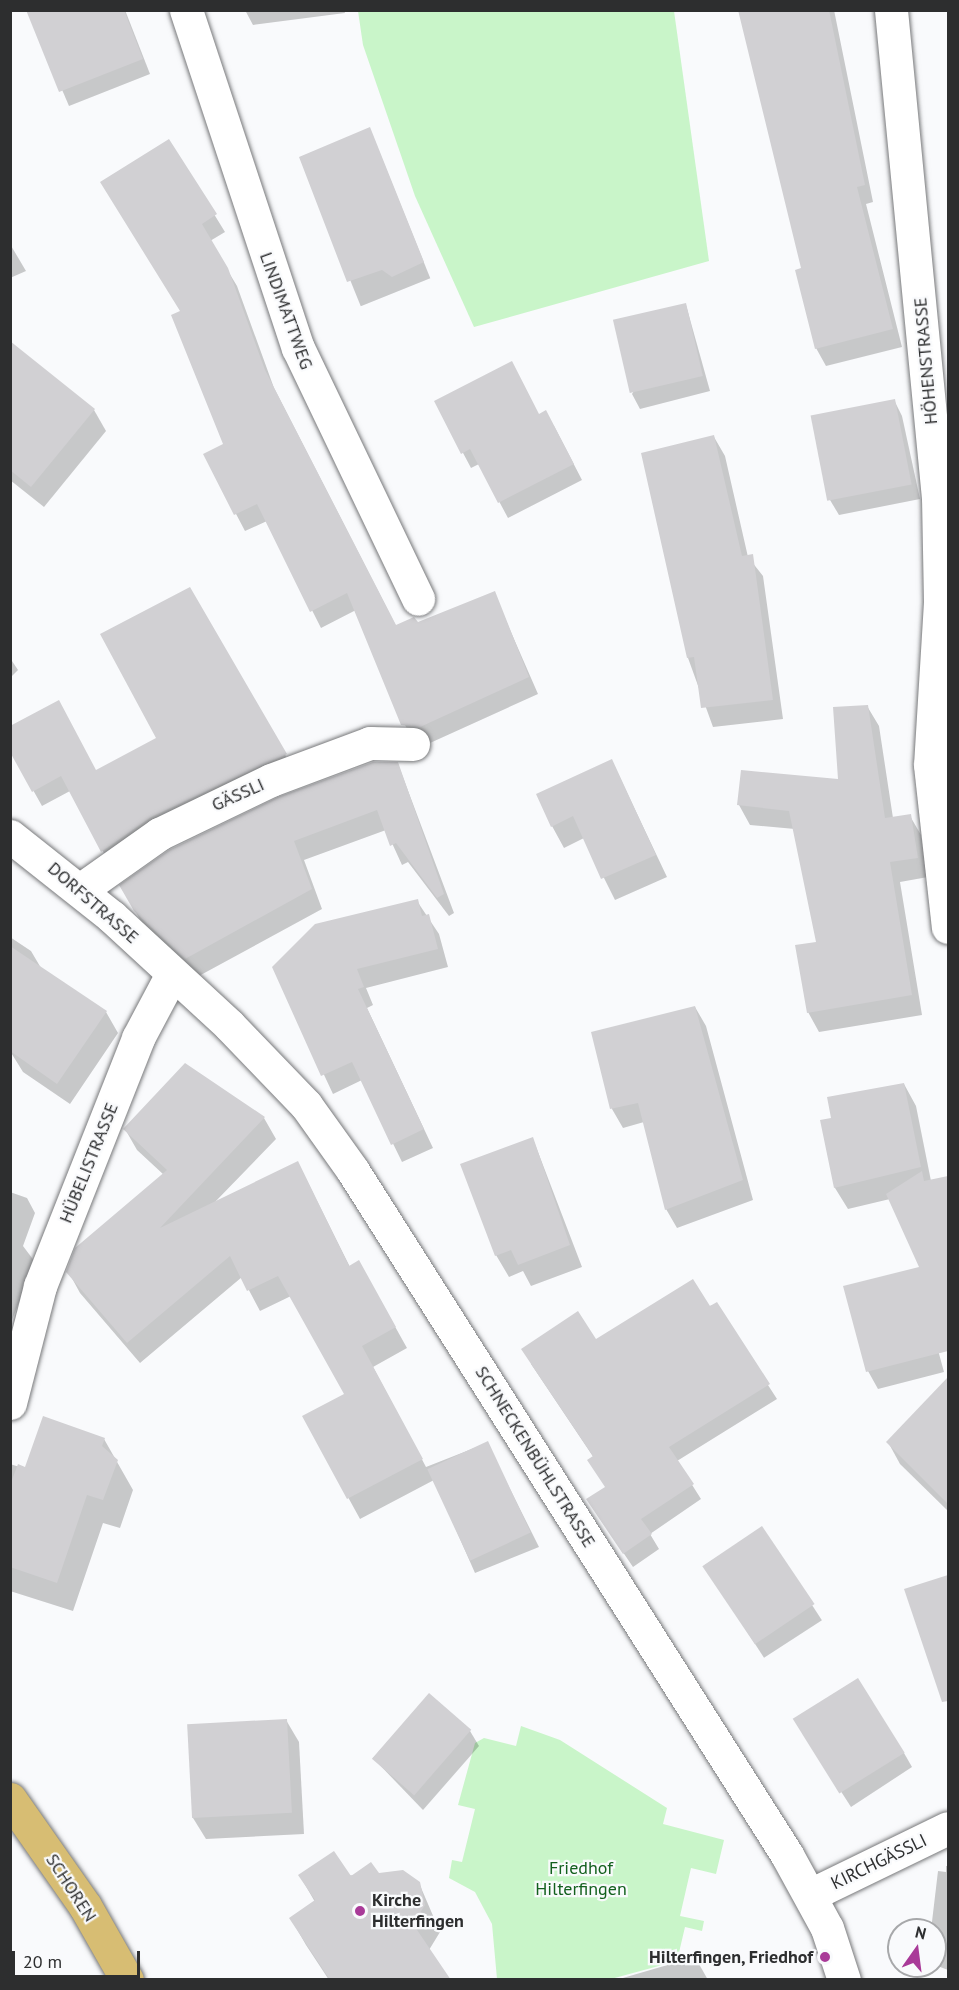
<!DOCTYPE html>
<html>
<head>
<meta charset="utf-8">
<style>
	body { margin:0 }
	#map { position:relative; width:959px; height:1990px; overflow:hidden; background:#f9fafc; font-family:"PT Sans",sans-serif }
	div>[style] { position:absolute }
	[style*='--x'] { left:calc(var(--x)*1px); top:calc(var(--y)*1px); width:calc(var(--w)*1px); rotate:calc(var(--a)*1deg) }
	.green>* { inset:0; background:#c9f5c9 }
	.shadow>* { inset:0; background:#0003; transform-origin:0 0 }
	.building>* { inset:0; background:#d1d0d3; transform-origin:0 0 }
	.roads { filter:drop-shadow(0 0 2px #78797b) drop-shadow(0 0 2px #78797b) }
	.minor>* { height:33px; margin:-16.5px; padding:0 16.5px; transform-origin:16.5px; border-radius:16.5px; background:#fff }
	.major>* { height:33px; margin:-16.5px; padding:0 16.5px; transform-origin:16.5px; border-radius:16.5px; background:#d7bd73 }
	.dots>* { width:16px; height:16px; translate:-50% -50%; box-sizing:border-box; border:3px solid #f9fafc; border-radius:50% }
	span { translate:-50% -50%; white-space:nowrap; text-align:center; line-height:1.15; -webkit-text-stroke:4.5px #f9fafc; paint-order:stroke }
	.street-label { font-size:18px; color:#2d2e2f }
	.park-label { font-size:18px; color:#13601e }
	.poi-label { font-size:18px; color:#2d2e2f; font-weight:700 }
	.left { translate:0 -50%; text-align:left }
	.right { translate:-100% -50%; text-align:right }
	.frame { position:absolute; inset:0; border:12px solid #2d2e2f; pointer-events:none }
	.north { position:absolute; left:887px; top:1918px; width:60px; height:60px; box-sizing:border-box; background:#f9fafc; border:2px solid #a7a8aa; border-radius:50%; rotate:14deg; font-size:16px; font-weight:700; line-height:24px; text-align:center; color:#2d2e2f }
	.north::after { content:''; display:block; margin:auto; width:21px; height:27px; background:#a93a98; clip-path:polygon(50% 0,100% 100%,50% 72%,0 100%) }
	.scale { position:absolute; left:12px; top:1951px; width:128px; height:27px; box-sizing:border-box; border:3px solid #2d2e2f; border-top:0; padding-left:8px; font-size:18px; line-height:21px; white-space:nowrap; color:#2d2e2f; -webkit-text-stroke:4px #f9fafc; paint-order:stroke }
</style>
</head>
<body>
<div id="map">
	<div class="green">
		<i style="clip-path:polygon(358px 11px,674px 11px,709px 261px,474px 327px,415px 196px,363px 45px)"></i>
		<i style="clip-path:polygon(521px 1726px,560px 1740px,667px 1808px,663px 1824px,724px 1840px,716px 1874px,691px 1868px,680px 1916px,704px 1921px,702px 1931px,685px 1927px,677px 1961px,611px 1979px,497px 1979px,492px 1924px,475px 1892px,449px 1878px,452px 1860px,462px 1862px,475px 1809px,458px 1805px,475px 1743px,484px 1738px,516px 1746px)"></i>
	</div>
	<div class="shadow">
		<i style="clip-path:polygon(28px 10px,125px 10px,150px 74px,69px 106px)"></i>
		<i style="clip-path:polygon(245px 10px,344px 10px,345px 13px,253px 25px)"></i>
		<i style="clip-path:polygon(740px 10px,834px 10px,873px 202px,866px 204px,902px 347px,826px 366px,816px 348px,803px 269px)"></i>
		<i style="left:370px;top:129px;width:161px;height:75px;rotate:68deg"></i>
		<i style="clip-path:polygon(169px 141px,225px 232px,210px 241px,237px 286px,274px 388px,396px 626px,417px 624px,494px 593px,538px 694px,430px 743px,412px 741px,356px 610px,321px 628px,267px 521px,245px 531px,205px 455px,225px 444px,182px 312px)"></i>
		<i style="clip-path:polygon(10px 244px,26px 271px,10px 278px)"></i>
		<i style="clip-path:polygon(686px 305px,710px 391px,640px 409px,632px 394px)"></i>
		<i style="clip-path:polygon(10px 342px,94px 410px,106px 431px,44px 507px,10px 480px)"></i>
		<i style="clip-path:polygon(894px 400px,902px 416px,920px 499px,839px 515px,830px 500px)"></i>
		<i style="clip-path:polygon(436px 402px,539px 415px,554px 426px,582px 480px,508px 518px,479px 464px,471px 468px)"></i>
		<i style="clip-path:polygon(714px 437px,725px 456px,748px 557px,763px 576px,783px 719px,713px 727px,688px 658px)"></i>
		<i style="clip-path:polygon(189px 589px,294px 770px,111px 866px,70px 791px,42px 806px,10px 749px,96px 772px,158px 739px)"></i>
		<i style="clip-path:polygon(10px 658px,18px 670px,10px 678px)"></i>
		<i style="clip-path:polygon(867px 706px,879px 726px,893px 818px,910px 816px,921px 835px,928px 877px,900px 882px,922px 1015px,819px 1032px,808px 1012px,818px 943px,795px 829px,750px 825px,739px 805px,839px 781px)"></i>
		<i style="clip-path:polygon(612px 761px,667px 877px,615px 900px,584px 838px,564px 848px,552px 826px)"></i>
		<i style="clip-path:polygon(398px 764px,454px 913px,449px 916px,408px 862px,402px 865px,386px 830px,304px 860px,322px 909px,197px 977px,146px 930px,121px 886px)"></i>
		<i style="clip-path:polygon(417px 901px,439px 934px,448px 967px,366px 988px,373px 1005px,367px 1008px,433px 1148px,402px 1162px,362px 1080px,333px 1094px,274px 968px)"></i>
		<i style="clip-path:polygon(10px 937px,31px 951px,41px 968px,106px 1012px,118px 1033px,70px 1104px,23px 1072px,10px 1051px)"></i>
		<i style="clip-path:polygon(695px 1007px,706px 1026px,753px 1200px,677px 1228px,666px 1209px,644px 1122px,623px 1128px,612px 1109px,593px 1033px)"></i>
		<i style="clip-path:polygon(904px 1084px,916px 1106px,931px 1181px,948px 1178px,948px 1309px,929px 1317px,944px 1372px,878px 1389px,868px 1371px,921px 1268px,890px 1199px,848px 1209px,835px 1188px,833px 1119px)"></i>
		<i style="clip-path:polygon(264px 1118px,276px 1139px,215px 1202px,298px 1163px,350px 1267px,359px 1262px,407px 1348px,373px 1367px,426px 1467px,487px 1443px,539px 1547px,475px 1573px,434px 1480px,360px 1519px,304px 1417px,347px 1395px,291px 1296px,260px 1311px,242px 1277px,140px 1363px,80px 1293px,68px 1271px,164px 1175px,137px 1150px,125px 1129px)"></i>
		<i style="clip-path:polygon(533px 1139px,582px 1267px,531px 1286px,523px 1271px,509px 1277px,496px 1255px)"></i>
		<i style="clip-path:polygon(10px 1192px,27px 1198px,35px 1213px,23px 1246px,35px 1262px,10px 1325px)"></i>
		<i style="clip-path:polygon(716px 1304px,777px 1399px,677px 1461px,701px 1499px,650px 1534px,659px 1549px,633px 1567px,597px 1514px,606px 1488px,594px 1458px,531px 1364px)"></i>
		<i style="clip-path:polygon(948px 1380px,948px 1511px,900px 1464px,888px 1442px)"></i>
		<i style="clip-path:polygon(104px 1439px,133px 1490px,120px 1528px,103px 1523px,73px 1611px,10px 1591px,10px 1464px,26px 1469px)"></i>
		<i style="left:762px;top:1528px;width:110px;height:69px;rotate:57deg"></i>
		<i style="clip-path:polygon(936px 1580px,948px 1589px,948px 1684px,938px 1665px)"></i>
		<i style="clip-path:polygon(429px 1695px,470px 1731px,479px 1746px,423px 1810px,373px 1758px)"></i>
		<i style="clip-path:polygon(286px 1720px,299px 1742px,304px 1834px,206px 1839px,193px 1818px,189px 1725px)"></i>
		<i style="clip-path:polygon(804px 1734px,904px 1753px,912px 1767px,851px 1807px)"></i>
		<i style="clip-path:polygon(946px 1866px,948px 1866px,948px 1970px,935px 1965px,931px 1930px,938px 1871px,946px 1872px)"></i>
		<i style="clip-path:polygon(378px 1875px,419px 1883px,440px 1932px,429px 1950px,449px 1980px,329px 1980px,306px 1945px,291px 1919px,315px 1902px,300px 1876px)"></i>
		<i style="clip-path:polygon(695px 1957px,708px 1980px,616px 1980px)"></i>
	</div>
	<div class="building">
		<i style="clip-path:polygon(26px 10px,124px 10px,143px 59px,59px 92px)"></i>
		<i style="clip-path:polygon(738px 10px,829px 10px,865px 185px,857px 187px,893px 329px,815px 349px,795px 270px,801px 268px)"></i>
		<i style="clip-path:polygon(370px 127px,424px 262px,392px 277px,382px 270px,347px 282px,299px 157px)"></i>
		<i style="clip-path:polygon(169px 139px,217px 214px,202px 224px,228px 268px,265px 370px,396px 625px,414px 617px,418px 622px,495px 591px,529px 677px,420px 727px,401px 725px,347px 593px,310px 612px,257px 504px,234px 515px,203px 454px,223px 444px,171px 315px,180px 311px,100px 182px)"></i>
		<i style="left:686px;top:303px;width:75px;height:75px;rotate:77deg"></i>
		<i style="clip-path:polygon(10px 341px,95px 409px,31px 487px,10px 470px)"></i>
		<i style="clip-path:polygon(512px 361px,539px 414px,546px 410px,574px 464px,498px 503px,470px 449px,461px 454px,434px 401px)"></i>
		<i style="left:895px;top:399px;width:87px;height:86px;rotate:79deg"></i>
		<i style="clip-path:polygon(714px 435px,742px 556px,753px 554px,773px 700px,701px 708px,694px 657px,687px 658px,641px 453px)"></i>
		<i style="clip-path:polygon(190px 587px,287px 754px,151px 817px,101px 852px,61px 776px,32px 792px,10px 752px,10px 726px,59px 700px,96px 770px,156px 738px,100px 634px)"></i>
		<i style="clip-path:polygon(868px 705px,885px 818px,911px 814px,918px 858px,890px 862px,912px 995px,807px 1013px,795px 945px,816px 942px,789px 811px,737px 805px,741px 770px,838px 779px,833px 707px)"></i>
		<i style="clip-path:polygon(612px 759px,656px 855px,601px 879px,573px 816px,551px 827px,536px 794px)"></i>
		<i style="clip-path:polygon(373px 762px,398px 762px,444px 894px,437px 898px,396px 843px,390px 846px,377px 810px,294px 841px,312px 889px,185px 959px,134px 911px,119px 885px,169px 850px,278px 797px)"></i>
		<i style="clip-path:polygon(418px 899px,422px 916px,429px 914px,438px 949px,357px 969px,364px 987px,358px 989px,424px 1129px,391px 1145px,352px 1062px,321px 1076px,272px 967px,315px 924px)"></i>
		<i style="clip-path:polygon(10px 946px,107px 1011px,57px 1084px,10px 1051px)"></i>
		<i style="clip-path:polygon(695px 1006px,743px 1180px,665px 1210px,638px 1103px,610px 1109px,591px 1032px)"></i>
		<i style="clip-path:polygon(185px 1063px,265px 1117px,160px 1228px,298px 1161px,349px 1266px,359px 1260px,396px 1327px,362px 1346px,423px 1459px,347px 1499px,302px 1416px,344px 1394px,278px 1276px,247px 1291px,230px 1256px,127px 1343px,66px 1272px,75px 1248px,167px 1170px,123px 1129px)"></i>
		<i style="clip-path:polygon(904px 1083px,921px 1167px,834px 1188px,820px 1120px,831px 1118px,827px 1097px)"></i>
		<i style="clip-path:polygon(533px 1137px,570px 1245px,518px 1265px,511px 1250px,495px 1256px,460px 1164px)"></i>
		<i style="clip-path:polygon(922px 1171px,924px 1181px,948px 1176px,948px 1351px,866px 1372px,843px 1286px,919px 1267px,886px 1194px)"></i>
		<i style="clip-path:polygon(693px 1279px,710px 1306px,717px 1302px,770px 1384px,669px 1447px,694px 1484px,641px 1519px,652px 1534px,623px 1554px,586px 1499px,605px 1487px,587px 1460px,593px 1456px,521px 1349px,578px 1311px,596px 1339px)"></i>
		<i style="clip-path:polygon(948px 1377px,948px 1504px,886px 1442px)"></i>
		<i style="clip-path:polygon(43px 1416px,105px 1438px,102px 1446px,118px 1460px,103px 1500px,87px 1495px,57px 1583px,10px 1567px,10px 1485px,18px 1464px,25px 1467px)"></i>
		<i style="left:488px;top:1441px;width:101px;height:67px;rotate:65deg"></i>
		<i style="left:762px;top:1526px;width:94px;height:72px;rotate:56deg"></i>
		<i style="clip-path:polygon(948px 1575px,948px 1701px,942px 1702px,904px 1589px)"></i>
		<i style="left:858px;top:1678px;width:88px;height:77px;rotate:58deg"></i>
		<i style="left:429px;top:1693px;width:56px;height:87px;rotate:41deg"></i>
		<i style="left:287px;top:1719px;width:94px;height:100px;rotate:87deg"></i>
		<i style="clip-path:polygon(334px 1851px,351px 1876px,371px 1862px,379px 1873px,403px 1870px,420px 1882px,425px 1905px,413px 1924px,451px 1980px,330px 1980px,289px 1918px,315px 1900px,298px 1875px)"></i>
	</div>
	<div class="roads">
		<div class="minor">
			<i style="--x:186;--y:10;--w:356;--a:71.7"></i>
			<i style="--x:298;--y:348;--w:278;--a:64.4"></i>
			<i style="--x:891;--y:10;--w:489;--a:84.5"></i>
			<i style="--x:938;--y:497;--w:105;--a:88.9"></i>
			<i style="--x:940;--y:602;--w:163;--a:93.5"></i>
			<i style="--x:930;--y:765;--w:163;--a:83.7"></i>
			<i style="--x:10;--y:836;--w:129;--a:38.4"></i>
			<i style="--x:111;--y:916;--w:161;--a:42.7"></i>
			<i style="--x:229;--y:1025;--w:111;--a:46.1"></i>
			<i style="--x:306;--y:1105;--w:81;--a:54.5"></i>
			<i style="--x:353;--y:1171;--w:810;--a:57.6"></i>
			<i style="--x:787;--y:1855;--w:83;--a:61.3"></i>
			<i style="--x:827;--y:1928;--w:55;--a:71.9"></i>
			<i style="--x:80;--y:890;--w:97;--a:-35.3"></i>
			<i style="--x:159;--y:834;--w:124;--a:-25.7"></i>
			<i style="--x:271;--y:780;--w:106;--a:-20.5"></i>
			<i style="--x:370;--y:743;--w:43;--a:1.3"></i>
			<i style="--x:10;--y:1403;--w:121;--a:-75.6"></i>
			<i style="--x:40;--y:1286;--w:267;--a:-68.4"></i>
			<i style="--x:138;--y:1038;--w:72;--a:-62"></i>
			<i style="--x:810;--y:1895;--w:153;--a:-25.9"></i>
		</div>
		<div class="major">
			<i style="--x:10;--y:1799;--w:131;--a:55"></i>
			<i style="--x:85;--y:1906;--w:85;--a:60.4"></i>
		</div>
	</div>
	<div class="dots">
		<i style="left:360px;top:1911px;background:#a93a98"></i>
		<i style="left:825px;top:1957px;background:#a93a98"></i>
	</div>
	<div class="street-label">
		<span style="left:286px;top:311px;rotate:70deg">LINDIMATTWEG</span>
		<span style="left:926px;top:361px;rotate:-95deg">HÖHENSTRASSE</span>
		<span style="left:238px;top:795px;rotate:-24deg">GÄSSLI</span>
		<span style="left:93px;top:903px;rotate:41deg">DORFSTRASSE</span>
		<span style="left:89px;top:1163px;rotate:-68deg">HÜBELISTRASSE</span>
		<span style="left:535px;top:1457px;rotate:58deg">SCHNECKENBÜHLSTRASSE</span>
		<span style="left:879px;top:1862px;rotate:-26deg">KIRCHGÄSSLI</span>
		<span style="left:71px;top:1888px;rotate:57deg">SCHOREN</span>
	</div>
	<div class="park-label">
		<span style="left:581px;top:1879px">Friedhof<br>Hilterfingen</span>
	</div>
	<div class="poi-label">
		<span class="left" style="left:372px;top:1911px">Kirche<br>Hilterfingen</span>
		<span class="right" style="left:813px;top:1957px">Hilterfingen, Friedhof</span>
	</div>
	<div class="frame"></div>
	<div class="north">N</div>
	<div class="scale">20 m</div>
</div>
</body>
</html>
